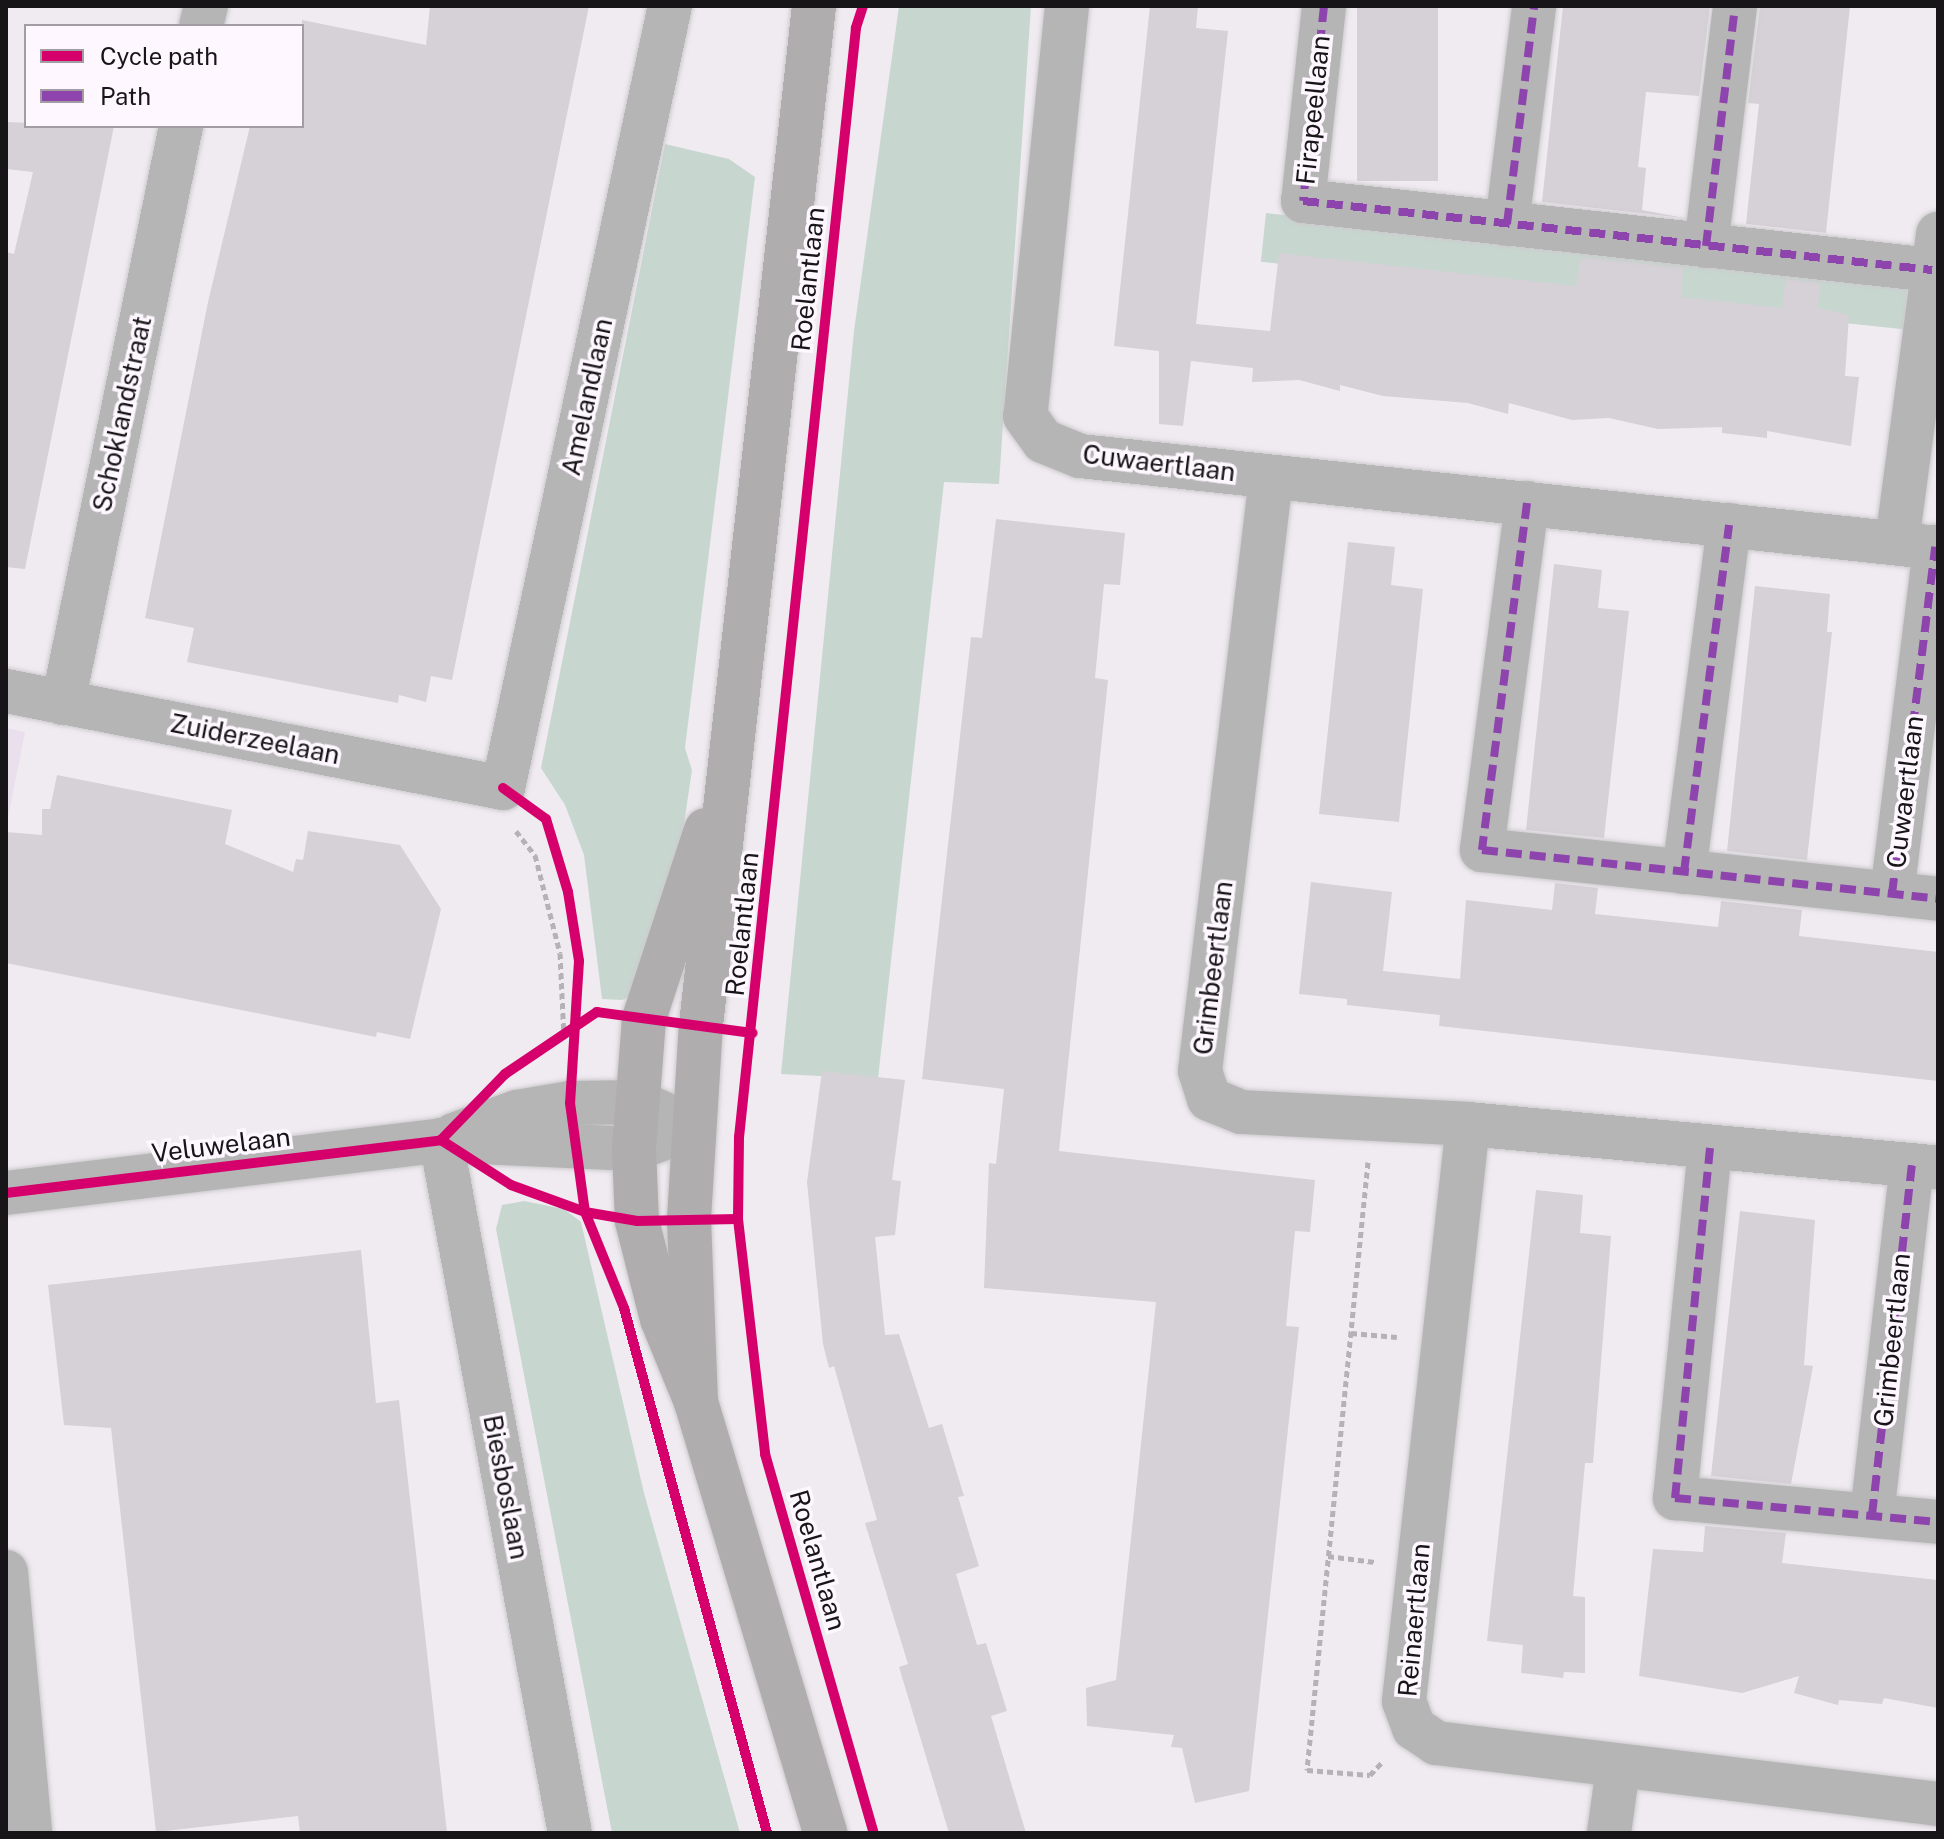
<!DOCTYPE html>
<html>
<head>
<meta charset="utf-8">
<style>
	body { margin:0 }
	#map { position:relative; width:1944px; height:1839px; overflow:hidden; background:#f0ebf1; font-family:"Public Sans",sans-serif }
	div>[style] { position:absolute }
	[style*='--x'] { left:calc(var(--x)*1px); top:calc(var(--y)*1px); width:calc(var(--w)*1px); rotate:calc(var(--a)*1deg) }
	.commercial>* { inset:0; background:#eadfec }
	.green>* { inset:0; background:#c7d7d0; transform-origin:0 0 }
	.building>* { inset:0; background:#d5d1d6; transform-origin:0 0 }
	.path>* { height:5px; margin-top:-2.5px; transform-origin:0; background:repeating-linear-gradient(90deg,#b4b2b4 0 6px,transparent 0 10px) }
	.roads { filter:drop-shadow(0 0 2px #cccacd) drop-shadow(0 0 2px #cccacd) }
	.minor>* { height:44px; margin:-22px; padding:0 22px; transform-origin:22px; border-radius:22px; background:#b6b5b5 }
	.major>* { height:44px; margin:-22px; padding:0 22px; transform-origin:22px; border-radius:22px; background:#afadae }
	.quiet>* { height:8px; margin-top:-4px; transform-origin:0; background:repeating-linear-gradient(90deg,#8e44ad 0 16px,transparent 0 24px) }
	.cycleway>* { height:10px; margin:-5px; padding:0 5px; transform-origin:5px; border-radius:5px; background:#d6006c }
	span { translate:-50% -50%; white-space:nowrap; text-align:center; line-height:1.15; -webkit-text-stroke:7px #fef7ff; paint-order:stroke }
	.street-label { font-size:26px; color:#171518 }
	.frame { position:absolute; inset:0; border:8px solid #171518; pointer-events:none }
	.legend { position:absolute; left:24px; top:24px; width:280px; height:104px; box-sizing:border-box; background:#fef7ff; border:2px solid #a29da3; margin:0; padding:10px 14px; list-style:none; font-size:24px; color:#171518 }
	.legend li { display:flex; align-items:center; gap:16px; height:40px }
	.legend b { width:40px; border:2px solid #a29da3 }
</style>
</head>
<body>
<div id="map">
	<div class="commercial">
		<i style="clip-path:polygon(6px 728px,25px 732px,6px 828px)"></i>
	</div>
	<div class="green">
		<i style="clip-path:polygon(899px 6px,1031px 6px,999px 484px,944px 482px,878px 1079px,781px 1074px,854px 331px)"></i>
		<i style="clip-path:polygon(665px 144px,729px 159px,755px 177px,685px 748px,692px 770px,668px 932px,640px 992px,622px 1000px,602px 999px,584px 855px,565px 805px,541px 768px)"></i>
		<i style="left:1266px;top:213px;width:646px;height:49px;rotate:6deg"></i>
		<i style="clip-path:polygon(524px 1201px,564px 1209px,581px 1222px,644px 1493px,740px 1833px,612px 1833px,496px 1229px,502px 1205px)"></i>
	</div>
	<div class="building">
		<i style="clip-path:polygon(430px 6px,589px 6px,452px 680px,431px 676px,426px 702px,399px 695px,398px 703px,187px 662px,194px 628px,145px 618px,208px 302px,250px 126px,302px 126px,302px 20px,426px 45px)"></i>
		<i style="clip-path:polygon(1150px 6px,1198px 6px,1196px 28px,1228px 31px,1196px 324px,1270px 331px,1279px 253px,1576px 286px,1581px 257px,1683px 268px,1681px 297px,1782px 308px,1786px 279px,1820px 283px,1818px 308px,1849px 315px,1845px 376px,1859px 377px,1851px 446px,1767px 431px,1767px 438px,1722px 433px,1722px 427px,1658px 429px,1609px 418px,1572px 420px,1509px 403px,1508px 414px,1468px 403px,1383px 396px,1340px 385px,1340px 391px,1299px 380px,1252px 382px,1253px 368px,1191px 361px,1183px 426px,1159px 424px,1159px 351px,1114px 346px)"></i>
		<i style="left:1357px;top:6px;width:81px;height:175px"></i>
		<i style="clip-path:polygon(1563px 6px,1710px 6px,1699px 96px,1646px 92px,1638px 167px,1646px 168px,1642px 210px,1684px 218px,1542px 202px)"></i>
		<i style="clip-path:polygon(1760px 6px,1850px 6px,1826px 233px,1746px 224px,1759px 104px,1748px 103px)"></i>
		<i style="clip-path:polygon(6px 122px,114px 126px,25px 569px,6px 567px,6px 252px,14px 254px,33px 172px,6px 169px)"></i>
		<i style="clip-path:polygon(996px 519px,1125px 533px,1120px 585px,1104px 584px,1095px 678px,1108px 680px,1059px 1151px,1315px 1180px,1310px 1232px,1295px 1231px,1286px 1326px,1299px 1327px,1249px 1791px,1195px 1803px,1182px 1748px,1171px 1747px,1174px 1735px,1087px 1726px,1086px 1688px,1116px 1680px,1156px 1302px,984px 1288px,989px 1163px,996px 1164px,1004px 1089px,922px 1079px,971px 637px,982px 638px)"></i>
		<i style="clip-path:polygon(1348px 542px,1395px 547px,1391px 585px,1423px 589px,1399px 822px,1319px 814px)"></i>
		<i style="clip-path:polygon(1554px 564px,1602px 570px,1598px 608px,1629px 611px,1604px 838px,1526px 830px)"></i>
		<i style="clip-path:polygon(1755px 586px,1830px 594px,1827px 632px,1832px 632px,1807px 860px,1727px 851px)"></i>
		<i style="clip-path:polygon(57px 775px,232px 810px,225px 844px,293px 872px,296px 859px,303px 860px,308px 831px,400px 845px,441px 909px,410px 1039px,377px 1032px,376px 1037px,6px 963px,6px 832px,42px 835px,42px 809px,50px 809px)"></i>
		<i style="clip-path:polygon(1311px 882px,1392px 892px,1383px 971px,1460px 979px,1466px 900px,1552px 910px,1555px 883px,1598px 888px,1595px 914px,1718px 927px,1721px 901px,1802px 910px,1799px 936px,1938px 952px,1938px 1081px,1439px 1026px,1440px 1015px,1347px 1005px,1347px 999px,1299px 994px)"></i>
		<i style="clip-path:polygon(822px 1071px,905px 1080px,892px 1180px,901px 1181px,895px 1235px,875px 1237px,885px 1335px,899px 1334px,929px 1428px,942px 1424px,964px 1496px,958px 1497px,979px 1566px,956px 1574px,977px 1645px,986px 1643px,1007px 1711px,991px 1716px,1026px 1833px,949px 1833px,899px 1667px,908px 1664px,865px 1523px,877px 1520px,834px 1366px,829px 1368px,823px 1344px,807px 1182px)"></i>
		<i style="clip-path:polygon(1536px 1190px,1583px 1195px,1580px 1233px,1611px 1236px,1593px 1463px,1585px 1463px,1573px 1596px,1585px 1597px,1585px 1673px,1564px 1672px,1563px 1678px,1521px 1673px,1523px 1645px,1487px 1641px)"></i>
		<i style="clip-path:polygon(1740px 1211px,1815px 1220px,1804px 1365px,1813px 1366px,1791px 1484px,1711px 1476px)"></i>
		<i style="clip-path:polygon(361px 1250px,376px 1403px,399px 1400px,447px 1833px,300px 1833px,298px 1816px,156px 1832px,111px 1428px,64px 1425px,48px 1285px)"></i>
		<i style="clip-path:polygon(1705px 1526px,1786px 1533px,1782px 1563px,1938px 1580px,1938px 1708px,1884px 1698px,1882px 1704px,1839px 1700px,1838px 1705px,1794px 1693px,1799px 1676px,1742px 1693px,1639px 1676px,1653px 1549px,1703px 1552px)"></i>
	</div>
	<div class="path">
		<i style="--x:516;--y:831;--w:31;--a:52"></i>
		<i style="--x:535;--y:855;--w:101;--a:75.7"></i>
		<i style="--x:560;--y:953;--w:84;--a:87.3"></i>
		<i style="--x:1368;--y:1162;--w:611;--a:95.73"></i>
		<i style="--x:1307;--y:1770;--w:63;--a:4.5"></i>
		<i style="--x:1370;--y:1775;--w:19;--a:-47"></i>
		<i style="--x:1351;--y:1333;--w:46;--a:5"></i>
		<i style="--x:1328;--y:1556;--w:47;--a:7.3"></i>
	</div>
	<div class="roads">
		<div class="minor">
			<i style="--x:1067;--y:6;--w:412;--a:95.8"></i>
			<i style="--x:1025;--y:416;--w:31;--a:54"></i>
			<i style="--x:1043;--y:441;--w:40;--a:22"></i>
			<i style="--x:1080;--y:456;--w:863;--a:6.12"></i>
			<i style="--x:1324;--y:6;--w:196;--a:96.1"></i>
			<i style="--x:1303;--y:201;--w:633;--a:6.26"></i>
			<i style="--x:201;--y:26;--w:21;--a:-76"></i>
			<i style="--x:1507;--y:224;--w:220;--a:-82.9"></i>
			<i style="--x:1706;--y:246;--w:242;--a:-83.1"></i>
			<i style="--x:1271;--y:478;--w:597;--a:96.83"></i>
			<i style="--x:1200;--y:1071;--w:29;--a:72"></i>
			<i style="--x:1209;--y:1099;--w:35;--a:22"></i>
			<i style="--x:1242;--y:1112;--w:226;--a:3"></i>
			<i style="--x:1468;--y:1124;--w:472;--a:5.3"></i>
			<i style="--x:1527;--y:503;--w:350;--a:97.4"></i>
			<i style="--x:1482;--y:850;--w:459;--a:6.1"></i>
			<i style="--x:1897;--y:542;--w:311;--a:-82.4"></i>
			<i style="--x:6;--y:691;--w:506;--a:11.04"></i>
			<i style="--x:503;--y:788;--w:800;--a:-77.95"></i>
			<i style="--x:63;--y:703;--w:589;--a:-78.44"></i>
			<i style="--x:1684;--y:872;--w:350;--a:-82.6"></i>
			<i style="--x:1892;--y:894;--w:350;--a:-82.9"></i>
			<i style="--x:1468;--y:1124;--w:581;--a:96.33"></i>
			<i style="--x:1404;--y:1701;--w:29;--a:70"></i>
			<i style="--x:1414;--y:1728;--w:27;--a:34"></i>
			<i style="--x:1436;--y:1743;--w:506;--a:6.93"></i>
			<i style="--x:454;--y:1135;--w:67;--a:-20.1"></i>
			<i style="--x:517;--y:1112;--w:54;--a:-9.6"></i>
			<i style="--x:570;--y:1103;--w:68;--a:-0.8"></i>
			<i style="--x:638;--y:1102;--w:38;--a:25"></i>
			<i style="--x:441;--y:1140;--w:705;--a:79.46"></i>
			<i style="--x:1710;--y:1148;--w:352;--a:95.7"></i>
			<i style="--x:1675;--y:1498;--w:264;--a:5.2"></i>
			<i style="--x:6;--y:1193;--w:438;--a:-6.9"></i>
			<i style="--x:441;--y:1140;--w:193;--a:2.7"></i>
			<i style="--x:634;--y:1149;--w:62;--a:-19.9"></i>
			<i style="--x:1872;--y:1515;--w:352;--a:-83.5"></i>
			<i style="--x:6;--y:1572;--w:262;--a:84.7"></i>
			<i style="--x:1609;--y:1833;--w:66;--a:-82.1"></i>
		</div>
		<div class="major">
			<i style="--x:706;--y:830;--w:199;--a:108.2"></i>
			<i style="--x:644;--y:1019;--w:130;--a:94.4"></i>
			<i style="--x:634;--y:1149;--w:72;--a:87.6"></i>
			<i style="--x:637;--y:1221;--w:101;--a:75.7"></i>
			<i style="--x:662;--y:1319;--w:90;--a:67.7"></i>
			<i style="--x:696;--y:1402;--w:450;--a:73.3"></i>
			<i style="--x:696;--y:1402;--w:183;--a:-92.2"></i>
			<i style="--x:689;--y:1219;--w:194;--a:-86.5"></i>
			<i style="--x:701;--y:1025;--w:1025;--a:-83.67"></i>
		</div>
	</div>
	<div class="quiet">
		<i style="--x:1324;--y:6;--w:196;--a:96.1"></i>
		<i style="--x:1303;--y:201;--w:633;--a:6.26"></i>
		<i style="--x:1507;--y:224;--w:220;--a:-82.9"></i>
		<i style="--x:1706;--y:246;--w:242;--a:-83.1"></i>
		<i style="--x:1527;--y:503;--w:350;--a:97.4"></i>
		<i style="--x:1482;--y:850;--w:459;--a:6.1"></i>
		<i style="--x:1684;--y:872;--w:350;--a:-82.6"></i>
		<i style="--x:1892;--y:894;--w:350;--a:-82.9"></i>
		<i style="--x:1710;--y:1148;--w:352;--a:95.7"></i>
		<i style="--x:1675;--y:1498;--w:264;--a:5.2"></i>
		<i style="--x:1872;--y:1515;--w:352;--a:-83.5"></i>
	</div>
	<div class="cycleway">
		<i style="--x:863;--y:6;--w:23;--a:108"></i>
		<i style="--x:856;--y:28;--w:1115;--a:96.02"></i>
		<i style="--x:739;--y:1137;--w:82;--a:90.7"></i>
		<i style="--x:738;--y:1219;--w:237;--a:83.4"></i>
		<i style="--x:765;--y:1454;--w:394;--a:74"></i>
		<i style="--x:503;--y:788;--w:53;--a:35.8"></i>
		<i style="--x:546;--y:819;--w:76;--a:73.2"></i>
		<i style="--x:568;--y:892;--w:70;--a:80.9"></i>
		<i style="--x:579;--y:961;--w:142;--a:93.6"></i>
		<i style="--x:570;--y:1103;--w:110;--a:82.2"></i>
		<i style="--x:585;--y:1212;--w:104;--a:67.9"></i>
		<i style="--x:624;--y:1308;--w:544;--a:74.76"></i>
		<i style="--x:441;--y:1140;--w:83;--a:32.7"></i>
		<i style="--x:511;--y:1185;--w:79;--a:20"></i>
		<i style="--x:585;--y:1212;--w:53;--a:9.8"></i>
		<i style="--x:637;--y:1221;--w:101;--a:-1.1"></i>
		<i style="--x:6;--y:1193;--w:438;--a:-6.9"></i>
		<i style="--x:441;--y:1140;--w:92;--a:-45.9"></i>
		<i style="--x:505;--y:1074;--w:111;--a:-34"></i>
		<i style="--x:597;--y:1012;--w:157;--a:7.7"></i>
	</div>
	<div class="street-label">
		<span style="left:1313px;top:110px;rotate:-84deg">Firapeellaan</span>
		<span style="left:808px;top:279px;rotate:-84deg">Roelantlaan</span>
		<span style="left:587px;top:397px;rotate:-78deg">Amelandlaan</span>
		<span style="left:122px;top:414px;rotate:-78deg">Schoklandstraat</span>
		<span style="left:1159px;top:463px;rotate:7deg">Cuwaertlaan</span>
		<span style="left:255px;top:739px;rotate:11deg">Zuiderzeelaan</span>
		<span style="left:1905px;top:792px;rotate:-83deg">Cuwaertlaan</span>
		<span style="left:742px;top:924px;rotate:-84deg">Roelantlaan</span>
		<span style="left:1213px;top:968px;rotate:-83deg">Grimbeertlaan</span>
		<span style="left:221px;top:1145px;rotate:-7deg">Veluwelaan</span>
		<span style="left:1892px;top:1340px;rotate:-84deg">Grimbeertlaan</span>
		<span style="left:506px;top:1487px;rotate:79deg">Biesboslaan</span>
		<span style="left:818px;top:1560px;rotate:74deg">Roelantlaan</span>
		<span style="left:1414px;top:1620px;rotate:-85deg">Reinaertlaan</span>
	</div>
	<div class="frame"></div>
	<ul class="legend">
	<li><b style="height:10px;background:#d6006c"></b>Cycle path</li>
	<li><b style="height:10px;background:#8e44ad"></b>Path</li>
	</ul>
</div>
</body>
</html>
